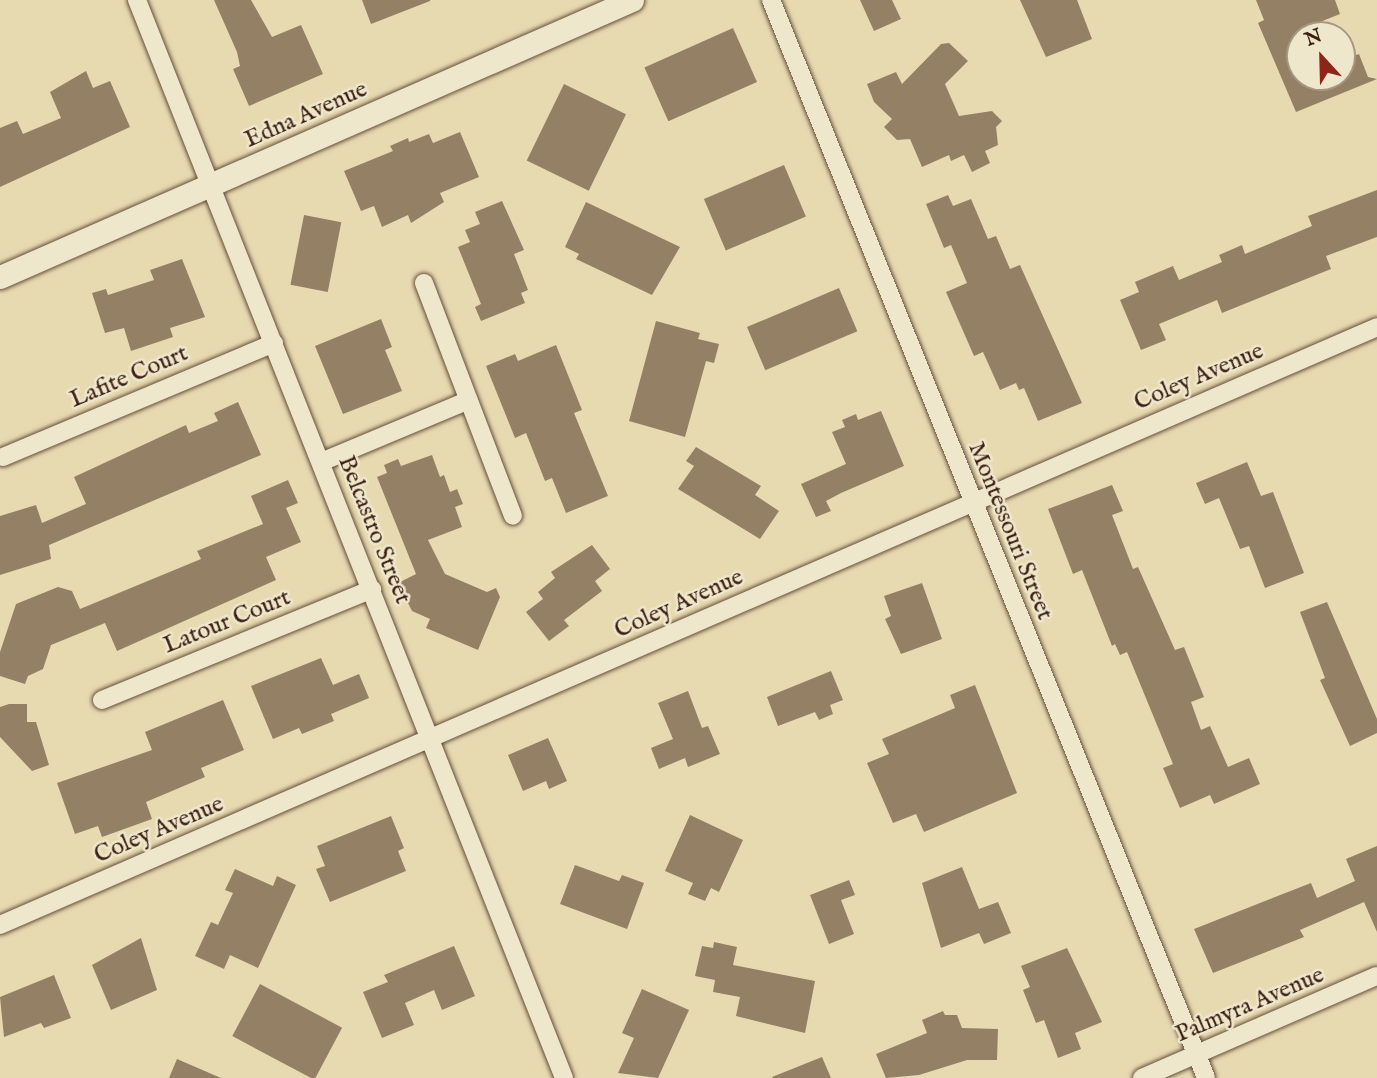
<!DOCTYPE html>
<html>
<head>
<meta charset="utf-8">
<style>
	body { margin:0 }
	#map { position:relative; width:1377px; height:1078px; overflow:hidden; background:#e7dab1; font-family:"IM FELL English",serif }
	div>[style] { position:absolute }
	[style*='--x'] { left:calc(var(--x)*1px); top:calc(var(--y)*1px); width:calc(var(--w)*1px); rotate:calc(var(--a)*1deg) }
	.building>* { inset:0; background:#948065; transform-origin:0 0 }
	.roads { filter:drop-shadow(0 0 2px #664e3a) drop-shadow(0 0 2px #664e3a) }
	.minor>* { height:18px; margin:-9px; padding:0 9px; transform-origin:9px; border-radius:9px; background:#efe7cc }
	.tertiary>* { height:23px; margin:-11.5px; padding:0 11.5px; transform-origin:11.5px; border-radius:11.5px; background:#efe7cc }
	span { translate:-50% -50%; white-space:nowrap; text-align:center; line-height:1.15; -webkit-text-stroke:5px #efe7cc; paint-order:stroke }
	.street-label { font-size:24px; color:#3b1f13 }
	.north { position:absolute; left:1286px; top:21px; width:70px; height:70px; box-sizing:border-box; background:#efe7cc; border:2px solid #a79782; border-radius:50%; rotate:338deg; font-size:19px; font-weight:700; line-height:28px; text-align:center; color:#3b1f13 }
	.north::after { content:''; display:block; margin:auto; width:24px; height:32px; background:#8f2418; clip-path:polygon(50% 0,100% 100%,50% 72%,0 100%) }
</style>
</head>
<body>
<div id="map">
	<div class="building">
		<i style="clip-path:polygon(214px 0,251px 0,272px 37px,301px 25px,323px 74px,249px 106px,233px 69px,240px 66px,237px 52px)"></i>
		<i style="clip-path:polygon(362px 0,430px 0,430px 1px,371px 24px)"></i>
		<i style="clip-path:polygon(860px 0,892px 0,901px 19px,874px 31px)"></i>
		<i style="clip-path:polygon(1020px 0,1077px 0,1092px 39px,1046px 57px)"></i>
		<i style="clip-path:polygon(1256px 0,1335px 0,1340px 14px,1300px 30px,1300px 77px,1342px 77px,1342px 60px,1359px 54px,1368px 77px,1377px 79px,1296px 112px,1258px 23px,1264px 20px)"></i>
		<i style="left:733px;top:28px;width:59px;height:97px;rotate:66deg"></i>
		<i style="clip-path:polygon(949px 43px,968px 61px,945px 84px,959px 116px,992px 111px,1002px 121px,996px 127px,998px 145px,985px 151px,990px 163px,972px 172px,964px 155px,951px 161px,949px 155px,922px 167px,910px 139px,897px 140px,884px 127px,892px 119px,874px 102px,867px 84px,896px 72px,902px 84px,941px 44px)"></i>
		<i style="clip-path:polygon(86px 71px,93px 88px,110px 81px,130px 127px,0 187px,0 128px,17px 121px,23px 134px,61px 118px,50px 92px)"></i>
		<i style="left:564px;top:84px;width:69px;height:85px;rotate:26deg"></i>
		<i style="clip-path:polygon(460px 132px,479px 177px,440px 193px,444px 202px,411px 223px,408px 215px,382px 227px,374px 206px,361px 211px,344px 171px,393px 151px,390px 146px,408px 138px,409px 142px,429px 134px,433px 143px)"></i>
		<i style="left:784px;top:165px;width:56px;height:87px;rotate:67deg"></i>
		<i style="clip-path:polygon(1377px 190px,1377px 237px,1326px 256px,1331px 269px,1222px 313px,1217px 300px,1159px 324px,1166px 340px,1141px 350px,1120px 300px,1139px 292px,1135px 282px,1173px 266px,1179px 280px,1222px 262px,1219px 255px,1242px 245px,1245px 254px,1312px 226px,1308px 216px)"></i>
		<i style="clip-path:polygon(948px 195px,953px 206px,971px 199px,988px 239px,996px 236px,1010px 269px,1020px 265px,1082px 403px,1038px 421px,1024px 388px,1019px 390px,1016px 383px,1000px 390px,983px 352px,974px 356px,946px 292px,967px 283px,951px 245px,944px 248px,926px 204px)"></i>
		<i style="clip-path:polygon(502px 201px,524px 250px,514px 254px,528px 290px,521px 293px,525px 303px,481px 321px,475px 307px,481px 304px,458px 247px,470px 242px,465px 230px,480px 224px,475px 212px)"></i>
		<i style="clip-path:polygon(586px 202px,680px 247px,652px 295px,576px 259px,579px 254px,565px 247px)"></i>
		<i style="left:304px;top:215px;width:38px;height:71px;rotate:11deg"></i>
		<i style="clip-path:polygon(182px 259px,205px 317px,170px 328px,173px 337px,131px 351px,124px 328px,105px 333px,92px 293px,106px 289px,108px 295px,154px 280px,150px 270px)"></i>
		<i style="left:839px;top:288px;width:47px;height:100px;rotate:67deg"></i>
		<i style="clip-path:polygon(381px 319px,392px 347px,385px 350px,402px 391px,343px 414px,315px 346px)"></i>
		<i style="clip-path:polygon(656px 321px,700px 333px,698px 339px,719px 344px,714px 363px,706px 361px,685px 437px,629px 421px)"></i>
		<i style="clip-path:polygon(556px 345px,582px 410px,574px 413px,608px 496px,566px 513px,552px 478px,545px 481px,526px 433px,515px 438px,486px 366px,515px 354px,518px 361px)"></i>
		<i style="clip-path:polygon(238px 402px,261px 455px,49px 545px,51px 559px,0 575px,0 516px,36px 505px,42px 523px,86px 504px,74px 477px,186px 425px,189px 433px,218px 421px,214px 413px)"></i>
		<i style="clip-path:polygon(881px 411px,904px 466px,841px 493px,826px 501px,831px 511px,816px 517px,801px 484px,846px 464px,832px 432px,845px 427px,842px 420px,856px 414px,858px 420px)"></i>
		<i style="clip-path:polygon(696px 447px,761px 486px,755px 495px,779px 511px,760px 539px,678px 489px,694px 466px,686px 461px)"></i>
		<i style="clip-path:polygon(432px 455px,440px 477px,444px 475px,450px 492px,457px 489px,463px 504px,455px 507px,462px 527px,428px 540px,445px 574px,487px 592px,496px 588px,500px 597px,478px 650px,426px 628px,430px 619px,412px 611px,398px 583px,416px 574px,377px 477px,387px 473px,384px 465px,398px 459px,401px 466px)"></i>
		<i style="clip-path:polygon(1247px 462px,1261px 496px,1273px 492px,1304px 573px,1265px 588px,1249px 546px,1240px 549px,1219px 498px,1205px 504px,1196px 483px)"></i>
		<i style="clip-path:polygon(288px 480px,298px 503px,286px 508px,301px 542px,266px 557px,276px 580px,117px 651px,105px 623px,51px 645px,43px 669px,28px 676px,25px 684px,0 676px,0 652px,16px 604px,58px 587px,72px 591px,80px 609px,201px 559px,197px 551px,263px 524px,251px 496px)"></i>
		<i style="clip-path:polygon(1112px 485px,1123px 511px,1112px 515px,1133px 569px,1138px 567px,1175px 650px,1184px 647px,1204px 697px,1191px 702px,1201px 730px,1210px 726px,1228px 767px,1249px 758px,1260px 784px,1214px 804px,1210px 795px,1180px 808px,1163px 768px,1173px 764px,1127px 652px,1120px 655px,1115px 644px,1112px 646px,1082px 570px,1073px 574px,1048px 509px)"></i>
		<i style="clip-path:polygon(592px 545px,610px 569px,595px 581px,602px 591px,564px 620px,569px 626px,549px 641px,526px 612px,543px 599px,538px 592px,555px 578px,551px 572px)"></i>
		<i style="clip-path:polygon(922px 583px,942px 639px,901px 654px,885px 619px,891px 616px,884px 596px)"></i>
		<i style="clip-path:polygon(1327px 602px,1377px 719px,1377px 733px,1350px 746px,1320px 680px,1325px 678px,1300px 612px)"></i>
		<i style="clip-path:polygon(321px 658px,333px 685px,359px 674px,369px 698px,331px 714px,334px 721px,302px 734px,299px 728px,273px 739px,251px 686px)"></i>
		<i style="clip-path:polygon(831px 671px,843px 700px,830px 705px,833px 714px,819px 720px,815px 712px,778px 726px,767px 697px)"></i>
		<i style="clip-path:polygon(975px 685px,1017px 793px,924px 832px,916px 814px,893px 823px,867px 763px,889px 754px,882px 739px,955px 708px,950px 695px)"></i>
		<i style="clip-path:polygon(688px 691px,702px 728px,708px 726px,720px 754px,688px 767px,685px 758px,659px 769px,651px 748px,673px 739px,658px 703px)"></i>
		<i style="clip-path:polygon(223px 700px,244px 750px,201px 768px,205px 777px,146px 802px,152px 819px,102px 837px,98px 826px,75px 834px,57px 783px,152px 750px,145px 732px)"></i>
		<i style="clip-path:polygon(9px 704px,27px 704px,27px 722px,36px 722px,49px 765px,32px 771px,0 737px,0 707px)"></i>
		<i style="clip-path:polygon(548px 738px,567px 781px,549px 789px,546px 781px,523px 791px,508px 755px)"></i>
		<i style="clip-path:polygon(690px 815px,743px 840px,719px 892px,711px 888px,705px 901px,688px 894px,693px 883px,665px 871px)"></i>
		<i style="clip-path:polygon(391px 816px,404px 848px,398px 851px,406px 871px,330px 902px,316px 869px,325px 866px,317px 846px)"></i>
		<i style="clip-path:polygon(1377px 846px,1377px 932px,1364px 902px,1300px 930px,1304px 937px,1213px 973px,1194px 929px,1311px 883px,1317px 898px,1355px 881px,1346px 859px)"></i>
		<i style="clip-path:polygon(575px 865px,619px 881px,622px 875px,644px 883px,627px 929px,560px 904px)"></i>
		<i style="clip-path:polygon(962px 867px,979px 909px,998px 902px,1011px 933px,984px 944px,979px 933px,941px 948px,922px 883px)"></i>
		<i style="clip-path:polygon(235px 869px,273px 886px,277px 876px,296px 885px,258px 968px,230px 955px,224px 969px,195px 956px,211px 922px,218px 925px,233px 893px,225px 890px)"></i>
		<i style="clip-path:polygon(849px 880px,855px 895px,841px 900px,854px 934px,829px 944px,810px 895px)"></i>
		<i style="clip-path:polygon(141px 938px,157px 990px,111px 1010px,92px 965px)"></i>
		<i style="clip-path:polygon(714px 942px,737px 947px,733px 965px,815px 981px,805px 1033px,736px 1016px,740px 997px,713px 992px,715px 980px,695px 976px,702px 946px,713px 948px)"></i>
		<i style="clip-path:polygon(454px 946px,475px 996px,442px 1010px,434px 990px,405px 1003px,414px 1025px,382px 1038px,363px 992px,388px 982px,384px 975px)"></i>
		<i style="clip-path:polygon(1067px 948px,1102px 1022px,1075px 1033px,1081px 1049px,1058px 1058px,1044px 1020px,1036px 1023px,1023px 990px,1030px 987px,1021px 966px)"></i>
		<i style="clip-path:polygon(54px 975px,71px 1018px,44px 1028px,41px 1023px,4px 1037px,0 997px)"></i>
		<i style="left:260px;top:984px;width:93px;height:59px;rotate:28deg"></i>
		<i style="clip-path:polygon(642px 989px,689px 1010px,658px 1078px,618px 1073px,634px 1038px,622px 1033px)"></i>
		<i style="clip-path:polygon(943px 1011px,945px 1015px,957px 1015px,962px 1028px,998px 1029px,997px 1060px,967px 1060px,919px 1075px,886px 1078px,876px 1054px,927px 1033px,922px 1020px)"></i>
		<i style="clip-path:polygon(822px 1057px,831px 1078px,773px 1078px,772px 1077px)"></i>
		<i style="clip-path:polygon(177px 1059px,221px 1078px,169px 1078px)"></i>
	</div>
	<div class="roads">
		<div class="minor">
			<i style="--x:137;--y:0;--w:1159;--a:68.39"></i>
			<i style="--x:771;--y:0;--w:1162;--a:68.02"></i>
			<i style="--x:424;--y:283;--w:249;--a:69.1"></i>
			<i style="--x:3;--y:457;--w:294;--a:-22.8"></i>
			<i style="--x:321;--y:462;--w:160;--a:-22.7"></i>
			<i style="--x:102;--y:700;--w:292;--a:-22.3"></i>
			<i style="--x:0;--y:925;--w:1501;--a:-23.47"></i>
			<i style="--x:1142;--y:1078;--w:256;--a:-23.5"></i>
		</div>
		<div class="tertiary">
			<i style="--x:0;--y:277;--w:690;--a:-23.67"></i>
		</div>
	</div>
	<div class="street-label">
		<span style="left:306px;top:115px;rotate:-24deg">Edna Avenue</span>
		<span style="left:129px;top:377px;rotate:-23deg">Lafite Court</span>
		<span style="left:1199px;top:377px;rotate:-23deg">Coley Avenue</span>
		<span style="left:374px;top:530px;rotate:68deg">Belcastro Street</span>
		<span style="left:1010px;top:531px;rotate:68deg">Montessouri Street</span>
		<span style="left:679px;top:604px;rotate:-24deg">Coley Avenue</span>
		<span style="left:227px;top:622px;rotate:-22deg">Latour Court</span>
		<span style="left:159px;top:830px;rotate:-23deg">Coley Avenue</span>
		<span style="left:1250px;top:1005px;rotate:-23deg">Palmyra Avenue</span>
	</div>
	<div class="north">N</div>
</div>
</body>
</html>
